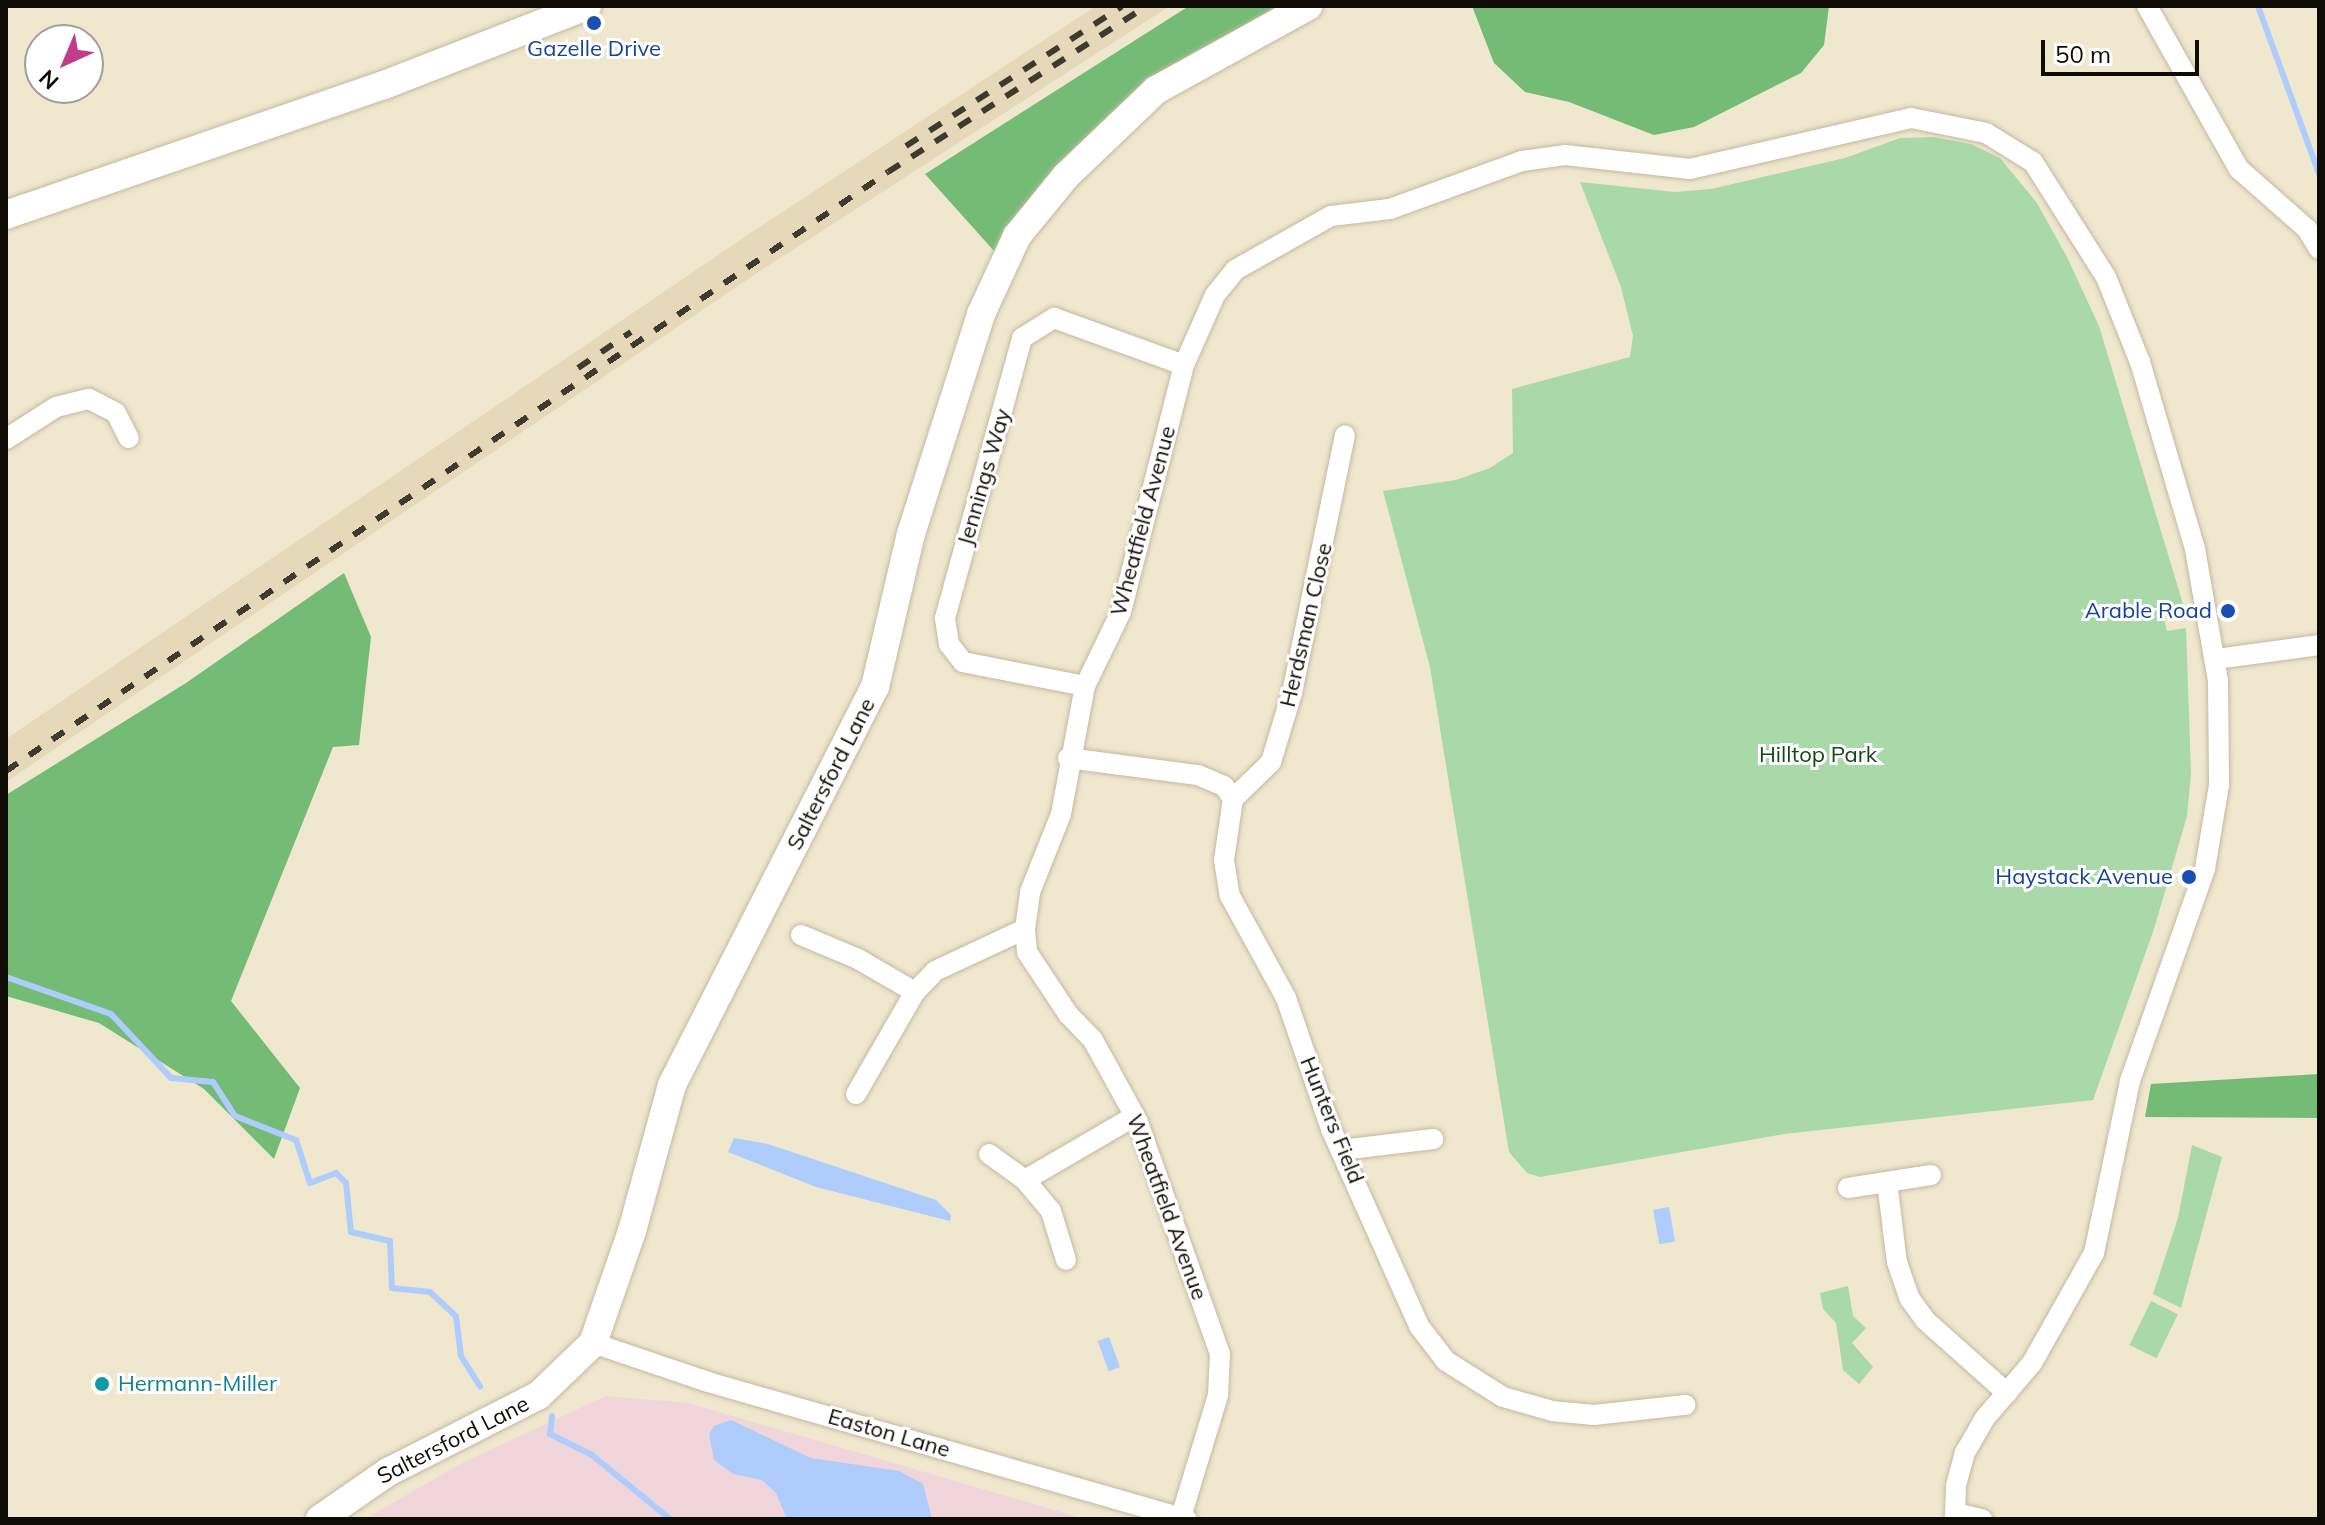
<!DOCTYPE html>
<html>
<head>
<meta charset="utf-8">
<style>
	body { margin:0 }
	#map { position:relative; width:2325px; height:1525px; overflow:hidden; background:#efe7ce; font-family:Mulish,sans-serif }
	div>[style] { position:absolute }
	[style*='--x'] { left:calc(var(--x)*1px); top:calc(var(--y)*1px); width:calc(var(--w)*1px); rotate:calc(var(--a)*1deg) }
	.commercial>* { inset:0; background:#f0d5db }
	.built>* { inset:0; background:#e5d9b9 }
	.green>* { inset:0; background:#a9d9a8; transform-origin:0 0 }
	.forest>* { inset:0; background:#74bb76 }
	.water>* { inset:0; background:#aecdfc; transform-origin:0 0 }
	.stream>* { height:6px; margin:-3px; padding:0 3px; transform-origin:3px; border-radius:3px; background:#aecdfc }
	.roads { filter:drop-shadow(0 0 2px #c2b9a1) drop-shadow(0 0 2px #c2b9a1) }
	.minor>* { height:20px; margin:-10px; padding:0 10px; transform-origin:10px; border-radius:10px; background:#fff }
	.secondary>* { height:28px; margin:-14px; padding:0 14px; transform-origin:14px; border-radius:14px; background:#fff }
	.rail>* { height:6px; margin-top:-3px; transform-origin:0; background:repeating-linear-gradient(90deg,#3e3a2f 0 14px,transparent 0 28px) }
	.dots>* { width:22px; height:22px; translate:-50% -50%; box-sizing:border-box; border:4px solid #fff; border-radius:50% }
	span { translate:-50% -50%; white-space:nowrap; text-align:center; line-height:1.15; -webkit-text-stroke:6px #fff; paint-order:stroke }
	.transit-label { font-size:22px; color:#164399 }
	.right { translate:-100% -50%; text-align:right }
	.street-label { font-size:22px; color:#0f0c05 }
	.park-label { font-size:22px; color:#144618 }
	.culture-label { font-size:22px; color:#0d838f }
	.left { translate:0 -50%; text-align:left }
	.frame { position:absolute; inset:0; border:8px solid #0f0c05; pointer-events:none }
	.north { position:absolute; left:24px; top:24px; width:80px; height:80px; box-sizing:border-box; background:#fff; border:2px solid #9f9e9b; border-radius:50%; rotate:224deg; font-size:22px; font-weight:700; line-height:32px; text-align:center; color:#0f0c05 }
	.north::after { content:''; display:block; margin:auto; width:28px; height:36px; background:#bf3e89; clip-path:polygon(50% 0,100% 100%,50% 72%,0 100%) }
	.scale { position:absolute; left:2041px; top:40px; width:158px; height:36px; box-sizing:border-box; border:4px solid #0f0c05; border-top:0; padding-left:10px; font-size:24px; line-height:28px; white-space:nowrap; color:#0f0c05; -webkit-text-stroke:6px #fff; paint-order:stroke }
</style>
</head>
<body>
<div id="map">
	<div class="commercial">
		<i style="clip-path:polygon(606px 1396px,688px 1403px,1085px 1519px,365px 1519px,462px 1463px)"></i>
	</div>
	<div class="built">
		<i style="clip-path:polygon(1096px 6px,1170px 6px,754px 275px,6px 782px,6px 739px,752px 232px)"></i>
	</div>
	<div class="green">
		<i style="clip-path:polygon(1933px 137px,1971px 144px,2000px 158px,2037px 203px,2067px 257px,2099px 326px,2183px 604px,2162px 609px,2167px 631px,2186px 628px,2191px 774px,2187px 816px,2154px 929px,2093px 1100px,1784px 1134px,1540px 1177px,1527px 1173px,1509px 1152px,1430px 667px,1383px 491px,1456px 480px,1490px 468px,1513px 453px,1512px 389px,1630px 357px,1633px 336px,1621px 287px,1580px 182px,1675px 192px,1711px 189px,1845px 158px,1900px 138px)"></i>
		<i style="clip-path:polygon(2192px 1145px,2222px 1157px,2181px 1308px,2153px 1294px,2178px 1218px)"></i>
		<i style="clip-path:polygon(1848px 1286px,1853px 1316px,1866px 1328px,1852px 1343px,1873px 1367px,1859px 1384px,1843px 1370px,1836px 1323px,1823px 1309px,1820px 1293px)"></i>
		<i style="left:2151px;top:1301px;width:30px;height:49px;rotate:26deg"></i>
	</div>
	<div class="forest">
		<i style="clip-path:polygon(1189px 6px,1277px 6px,1194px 55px,1091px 134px,1045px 179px,995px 252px,925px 174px)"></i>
		<i style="clip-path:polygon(1472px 6px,1829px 6px,1824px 45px,1801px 73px,1694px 127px,1654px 135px,1569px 102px,1525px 92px,1494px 63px)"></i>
		<i style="clip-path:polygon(344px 573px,371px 637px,359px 745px,333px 747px,231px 1001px,300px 1088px,274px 1159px,204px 1089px,99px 1023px,6px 996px,6px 795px,186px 683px)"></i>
		<i style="clip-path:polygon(2319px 1074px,2319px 1118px,2145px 1117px,2151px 1084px)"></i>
	</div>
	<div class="water">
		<i style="clip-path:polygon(734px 1138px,768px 1144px,936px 1200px,951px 1215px,950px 1221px,816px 1187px,728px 1152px)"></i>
		<i style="left:1669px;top:1207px;width:35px;height:16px;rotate:80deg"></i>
		<i style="left:1109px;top:1337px;width:32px;height:12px;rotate:70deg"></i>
		<i style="clip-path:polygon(731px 1420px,811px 1458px,899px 1471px,923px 1484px,932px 1519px,787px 1519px,776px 1493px,762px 1480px,733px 1474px,714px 1460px,709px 1434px,714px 1426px)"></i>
	</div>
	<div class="stream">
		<i style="--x:2258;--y:6;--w:179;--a:70"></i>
		<i style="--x:6;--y:977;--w:111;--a:19.4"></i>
		<i style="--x:111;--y:1014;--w:88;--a:46.8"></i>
		<i style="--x:171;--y:1078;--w:42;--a:5.4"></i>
		<i style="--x:213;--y:1082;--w:40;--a:57.1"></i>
		<i style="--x:235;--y:1116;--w:66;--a:21.5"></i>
		<i style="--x:296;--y:1140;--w:45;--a:72"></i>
		<i style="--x:310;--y:1183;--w:28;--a:-21"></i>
		<i style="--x:336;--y:1173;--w:14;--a:45"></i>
		<i style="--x:346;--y:1183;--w:49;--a:84.2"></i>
		<i style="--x:351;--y:1232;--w:40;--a:13"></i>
		<i style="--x:390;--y:1241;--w:47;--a:87.6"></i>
		<i style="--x:392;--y:1288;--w:38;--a:6"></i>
		<i style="--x:430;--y:1292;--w:35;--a:43"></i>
		<i style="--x:456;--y:1316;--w:40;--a:82.9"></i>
		<i style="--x:461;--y:1356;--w:36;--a:58"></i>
		<i style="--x:552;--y:1416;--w:18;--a:96"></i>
		<i style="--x:550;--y:1434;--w:47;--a:26.6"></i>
		<i style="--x:592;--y:1455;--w:101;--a:39.4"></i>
	</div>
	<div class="roads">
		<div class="minor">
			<i style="--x:2147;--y:6;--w:187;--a:60.6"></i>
			<i style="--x:2239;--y:169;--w:91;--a:41.4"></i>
			<i style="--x:2307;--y:229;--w:23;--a:59"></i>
			<i style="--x:6;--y:439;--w:59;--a:-32.6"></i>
			<i style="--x:56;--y:407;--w:34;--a:-14"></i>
			<i style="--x:89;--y:399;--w:30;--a:27"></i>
			<i style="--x:116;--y:413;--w:28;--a:63"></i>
			<i style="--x:2216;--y:659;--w:104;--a:-7.7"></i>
			<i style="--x:1085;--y:686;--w:124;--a:-168.9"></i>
			<i style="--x:963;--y:662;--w:23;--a:-128"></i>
			<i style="--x:949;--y:644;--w:26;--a:-99"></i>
			<i style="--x:945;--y:618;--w:290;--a:-74.6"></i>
			<i style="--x:1022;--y:338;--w:38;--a:-32"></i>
			<i style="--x:1054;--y:318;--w:138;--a:19.9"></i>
			<i style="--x:1068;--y:758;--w:131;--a:7.5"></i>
			<i style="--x:1198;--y:775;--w:28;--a:23"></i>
			<i style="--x:1224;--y:786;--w:16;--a:55"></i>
			<i style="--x:1233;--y:799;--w:62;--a:98.4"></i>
			<i style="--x:1224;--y:860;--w:36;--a:81"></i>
			<i style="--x:1230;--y:896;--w:116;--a:61.2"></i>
			<i style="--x:1286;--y:998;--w:139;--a:71"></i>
			<i style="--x:1331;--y:1129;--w:216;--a:65.9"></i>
			<i style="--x:1419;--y:1326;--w:44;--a:52.4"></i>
			<i style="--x:1446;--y:1361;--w:67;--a:32.3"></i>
			<i style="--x:1503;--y:1397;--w:51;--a:15.9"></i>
			<i style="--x:1552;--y:1411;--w:42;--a:5.4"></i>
			<i style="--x:1594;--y:1415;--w:92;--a:-6.3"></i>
			<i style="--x:1233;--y:799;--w:53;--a:-44.2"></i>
			<i style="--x:1271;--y:762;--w:72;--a:-73.1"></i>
			<i style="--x:1292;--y:693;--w:263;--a:-78.4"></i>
			<i style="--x:801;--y:935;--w:62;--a:22.8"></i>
			<i style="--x:858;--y:959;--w:66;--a:30.1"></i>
			<i style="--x:856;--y:1094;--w:118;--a:-60"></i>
			<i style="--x:915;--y:992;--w:29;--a:-46"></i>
			<i style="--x:935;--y:971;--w:99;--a:-25"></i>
			<i style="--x:1341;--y:1150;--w:93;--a:-6.8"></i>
			<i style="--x:989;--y:1154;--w:44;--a:35.8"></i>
			<i style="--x:1025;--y:1180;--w:127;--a:-30.2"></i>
			<i style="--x:1025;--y:1180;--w:40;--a:50"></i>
			<i style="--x:1051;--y:1211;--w:51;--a:73"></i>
			<i style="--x:1887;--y:1182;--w:81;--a:82.9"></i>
			<i style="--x:1897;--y:1262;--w:39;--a:71"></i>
			<i style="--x:1910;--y:1299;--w:26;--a:54"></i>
			<i style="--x:1925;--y:1320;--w:110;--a:41.7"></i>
			<i style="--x:1848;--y:1188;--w:84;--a:-8.9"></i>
			<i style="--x:593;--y:1343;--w:121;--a:18.7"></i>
			<i style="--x:708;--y:1382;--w:498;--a:16"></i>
			<i style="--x:1955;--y:1513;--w:28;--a:13"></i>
			<i style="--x:1181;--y:1517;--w:127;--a:-73.1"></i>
			<i style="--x:1218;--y:1395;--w:41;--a:-87.2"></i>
			<i style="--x:1220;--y:1354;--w:246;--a:-109.5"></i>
			<i style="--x:1138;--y:1122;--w:94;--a:-118.8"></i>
			<i style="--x:1093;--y:1040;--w:36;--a:-134"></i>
			<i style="--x:1068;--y:1014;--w:74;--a:-123.5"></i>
			<i style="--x:1027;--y:952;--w:23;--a:-95"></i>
			<i style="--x:1025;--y:929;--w:37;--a:-82"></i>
			<i style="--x:1030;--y:892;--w:84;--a:-68.3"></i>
			<i style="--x:1061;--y:814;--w:130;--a:-79.4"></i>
			<i style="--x:1085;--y:686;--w:82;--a:-64.1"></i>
			<i style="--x:1121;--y:612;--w:255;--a:-75.7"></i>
			<i style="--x:1184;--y:365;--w:77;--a:-66.1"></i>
			<i style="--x:1215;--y:295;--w:32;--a:-51"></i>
			<i style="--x:1235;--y:270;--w:110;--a:-29.4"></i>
			<i style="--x:1331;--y:216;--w:59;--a:-6.8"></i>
			<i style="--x:1390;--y:209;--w:140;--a:-20"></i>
			<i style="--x:1522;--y:161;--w:43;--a:-7.9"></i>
			<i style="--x:1565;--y:155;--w:126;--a:6.4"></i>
			<i style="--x:1690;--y:169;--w:227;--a:-13"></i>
			<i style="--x:1911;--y:118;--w:76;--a:11.3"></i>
			<i style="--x:1986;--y:133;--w:55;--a:31.7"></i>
			<i style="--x:2033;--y:162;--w:136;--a:57.6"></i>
			<i style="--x:2106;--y:277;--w:92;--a:68.2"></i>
			<i style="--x:2140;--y:362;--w:195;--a:73.6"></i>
			<i style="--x:2195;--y:549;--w:134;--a:80.1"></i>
			<i style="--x:2218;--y:681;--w:104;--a:89.4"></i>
			<i style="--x:2219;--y:785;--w:85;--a:99.5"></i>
			<i style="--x:2205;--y:869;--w:225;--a:109.5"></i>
			<i style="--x:2130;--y:1081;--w:176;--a:101.8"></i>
			<i style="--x:2094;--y:1253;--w:126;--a:119.4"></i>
			<i style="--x:2032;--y:1363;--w:72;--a:130.5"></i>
			<i style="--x:1985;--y:1418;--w:39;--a:120"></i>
			<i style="--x:1965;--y:1452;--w:35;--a:105"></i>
			<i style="--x:1956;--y:1486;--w:33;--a:92"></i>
		</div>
		<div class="secondary">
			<i style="--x:6;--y:215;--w:400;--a:-19"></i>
			<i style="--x:384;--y:85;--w:218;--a:-21.3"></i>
			<i style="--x:320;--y:1519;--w:83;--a:-34.7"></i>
			<i style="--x:388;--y:1472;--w:169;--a:-27"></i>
			<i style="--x:539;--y:1395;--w:75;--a:-43.9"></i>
			<i style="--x:593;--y:1343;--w:119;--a:-70.8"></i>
			<i style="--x:632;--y:1231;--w:151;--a:-74.7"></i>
			<i style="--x:672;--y:1085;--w:447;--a:-63"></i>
			<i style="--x:875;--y:687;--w:157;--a:-76.8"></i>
			<i style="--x:911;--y:534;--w:231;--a:-72.3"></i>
			<i style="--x:981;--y:314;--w:86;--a:-65.2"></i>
			<i style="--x:1017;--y:236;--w:77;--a:-50.8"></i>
			<i style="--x:1066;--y:176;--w:124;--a:-43.7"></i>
			<i style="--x:1156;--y:90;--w:174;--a:-28.9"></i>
		</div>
	</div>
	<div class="rail">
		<i style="--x:906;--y:146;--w:257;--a:-32.9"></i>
		<i style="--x:578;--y:368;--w:64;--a:-34.2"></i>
		<i style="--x:6;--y:771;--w:1066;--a:-34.18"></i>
		<i style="--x:888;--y:172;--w:308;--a:-32.7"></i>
	</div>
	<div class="dots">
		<i style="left:594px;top:23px;background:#1a4fb4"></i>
		<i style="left:2228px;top:611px;background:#1a4fb4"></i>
		<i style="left:2189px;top:877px;background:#1a4fb4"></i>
		<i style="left:102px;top:1384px;background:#0f9aa8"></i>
	</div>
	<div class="transit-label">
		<span style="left:594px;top:49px">Gazelle Drive</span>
		<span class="right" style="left:2212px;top:611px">Arable Road</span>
		<span class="right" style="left:2173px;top:877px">Haystack Avenue</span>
	</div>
	<div class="street-label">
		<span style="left:984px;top:477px;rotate:-74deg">Jennings Way</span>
		<span style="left:1143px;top:521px;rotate:-75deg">Wheatfield Avenue</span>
		<span style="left:1306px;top:625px;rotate:-77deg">Herdsman Close</span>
		<span style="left:831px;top:774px;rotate:-63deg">Saltersford Lane</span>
		<span style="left:1332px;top:1120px;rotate:68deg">Hunters Field</span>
		<span style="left:1167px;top:1207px;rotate:70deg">Wheatfield Avenue</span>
		<span style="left:889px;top:1433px;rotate:16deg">Easton Lane</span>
		<span style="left:453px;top:1440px;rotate:-27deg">Saltersford Lane</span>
	</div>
	<div class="park-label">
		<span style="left:1818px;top:755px">Hilltop Park</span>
	</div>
	<div class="culture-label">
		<span class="left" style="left:118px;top:1384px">Hermann-Miller</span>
	</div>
	<div class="frame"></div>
	<div class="north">N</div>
	<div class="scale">50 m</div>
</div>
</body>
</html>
